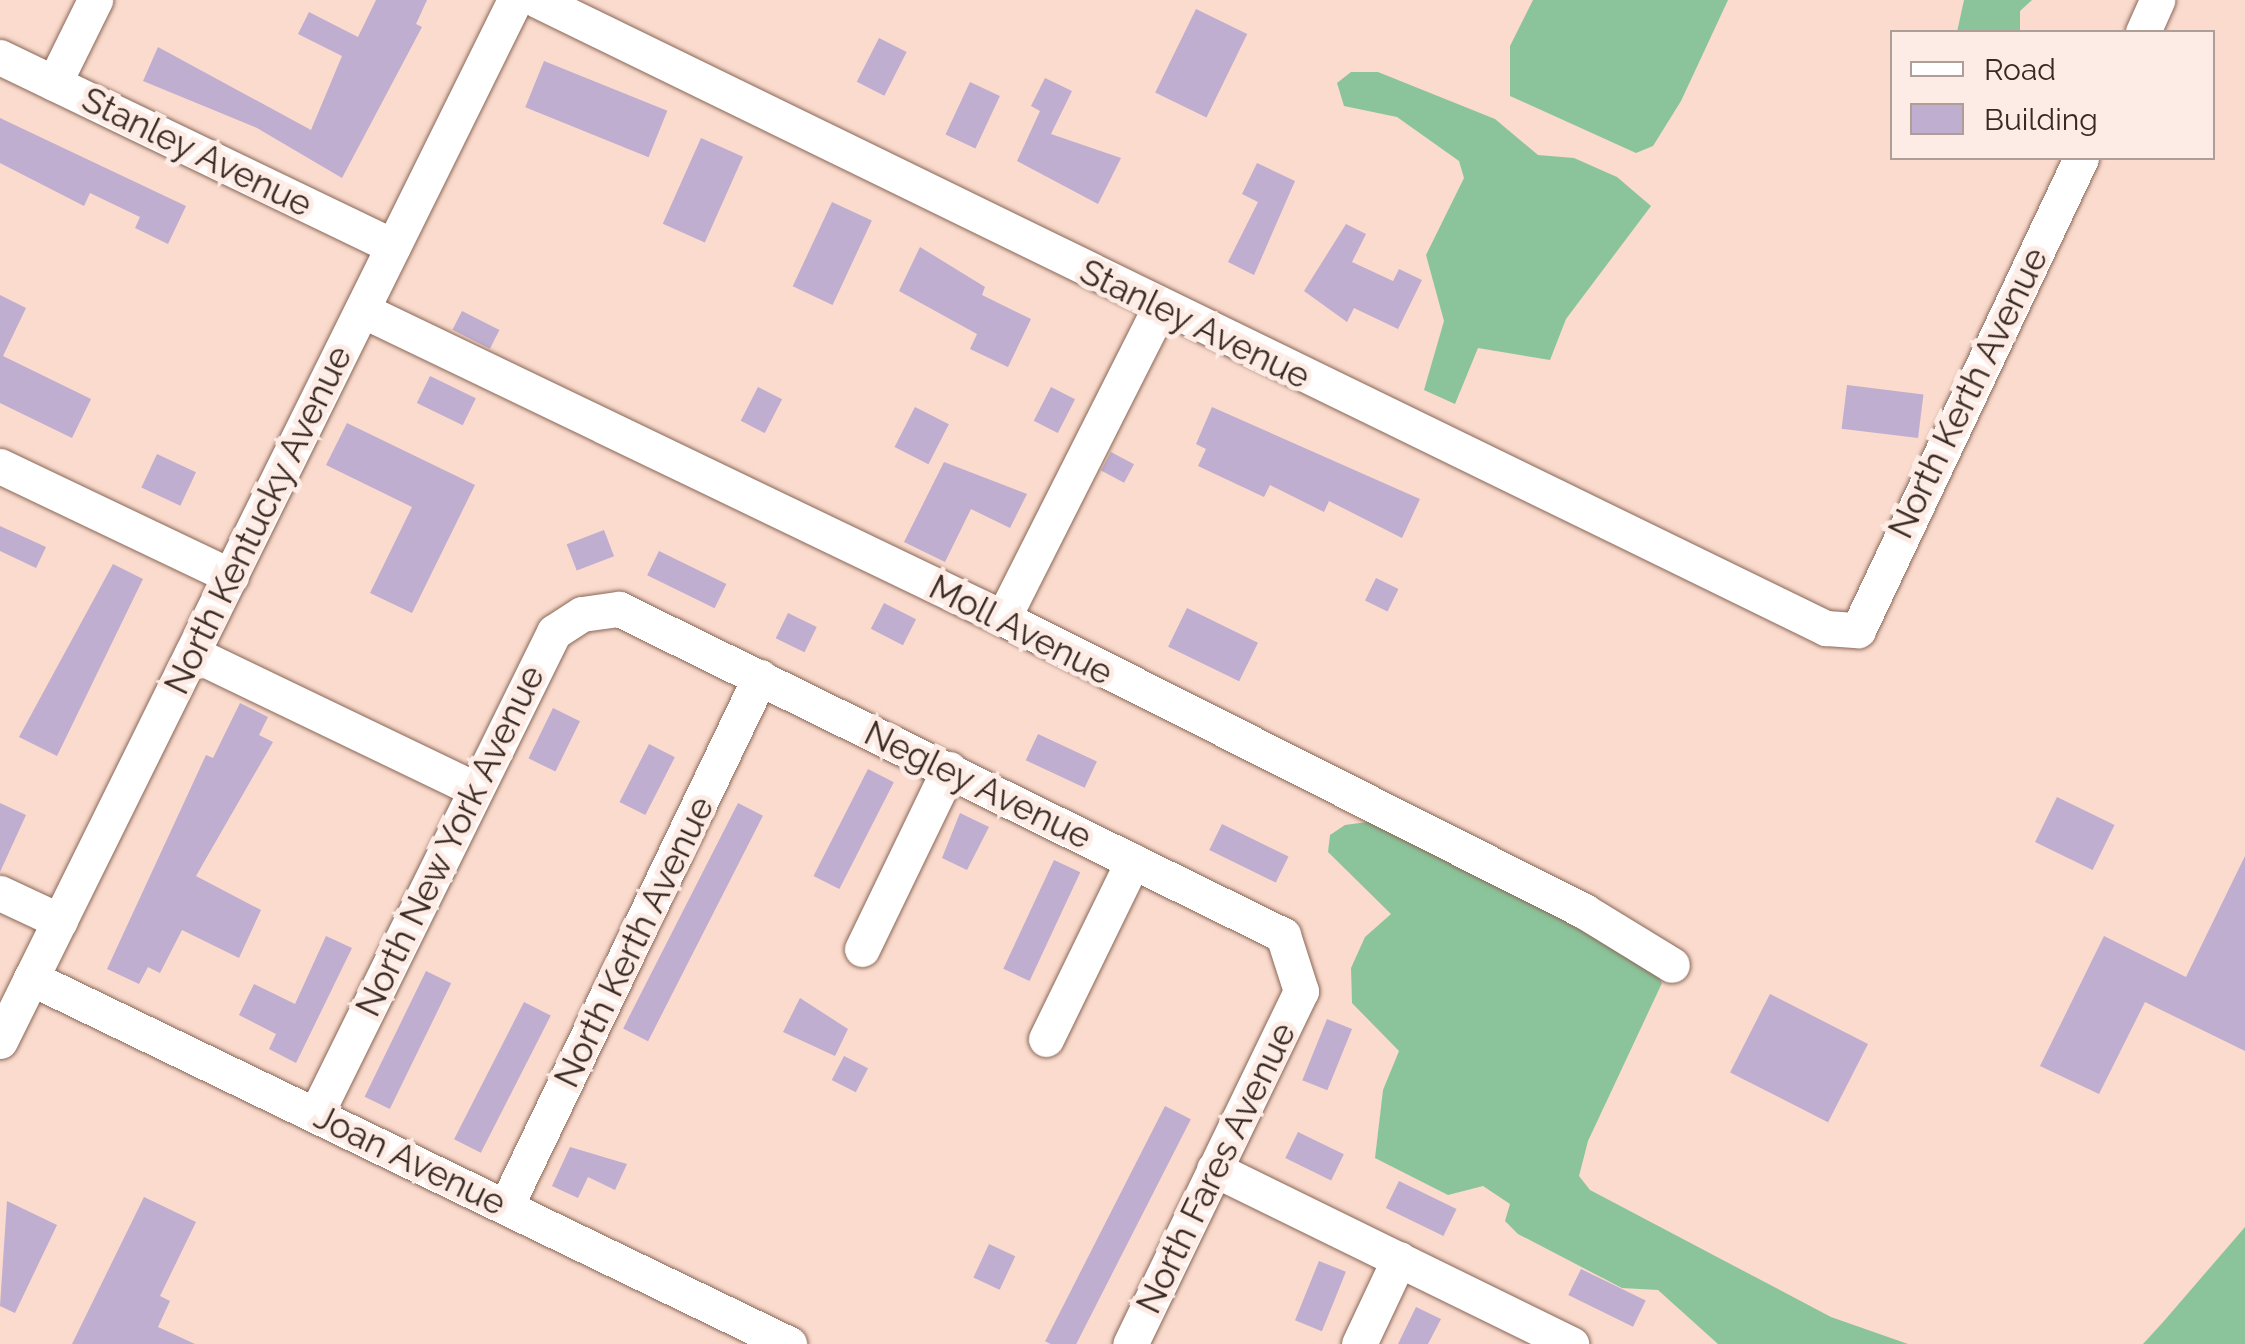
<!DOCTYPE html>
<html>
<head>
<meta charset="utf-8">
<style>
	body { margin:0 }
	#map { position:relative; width:2245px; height:1344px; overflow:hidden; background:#fadbcd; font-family:Raleway,sans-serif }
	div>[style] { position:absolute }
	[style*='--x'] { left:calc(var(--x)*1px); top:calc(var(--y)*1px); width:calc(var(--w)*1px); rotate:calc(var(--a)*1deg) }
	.forest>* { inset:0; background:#8bc49a }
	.building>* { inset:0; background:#bfaecf; transform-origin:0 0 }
	.roads { filter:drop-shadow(0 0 2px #896758) drop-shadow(0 0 2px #896758) }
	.minor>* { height:35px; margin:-17.5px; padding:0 17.5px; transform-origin:17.5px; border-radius:17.5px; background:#fff }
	span { translate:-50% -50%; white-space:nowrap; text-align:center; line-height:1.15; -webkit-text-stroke:10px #fcece5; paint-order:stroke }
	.street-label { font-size:35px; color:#382a23 }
	.legend { position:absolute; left:1890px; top:30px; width:325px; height:130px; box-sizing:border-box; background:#fcece5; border:2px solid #ae9e97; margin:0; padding:12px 18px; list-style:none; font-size:30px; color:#382a23 }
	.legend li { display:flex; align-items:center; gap:20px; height:50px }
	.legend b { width:50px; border:2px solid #ae9e97 }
</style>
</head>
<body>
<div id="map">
	<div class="forest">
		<i style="clip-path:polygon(1533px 0,1728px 0,1681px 101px,1653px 146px,1636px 153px,1510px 96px,1510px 46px)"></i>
		<i style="clip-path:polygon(1964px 0,2032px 0,2020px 11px,2020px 32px,1957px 32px)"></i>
		<i style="clip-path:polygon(1351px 72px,1378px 72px,1495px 119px,1538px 155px,1574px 158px,1617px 177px,1651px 206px,1566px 319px,1550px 360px,1478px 348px,1455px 404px,1424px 390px,1444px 321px,1426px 255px,1464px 178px,1459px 161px,1397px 117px,1344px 106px,1337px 83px)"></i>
		<i style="clip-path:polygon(1382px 820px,1653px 968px,1662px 983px,1588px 1141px,1579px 1176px,1590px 1190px,1831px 1317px,1908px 1344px,1718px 1344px,1658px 1290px,1622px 1288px,1518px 1234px,1505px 1221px,1510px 1204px,1483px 1186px,1448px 1195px,1375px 1158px,1383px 1090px,1399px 1051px,1352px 1003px,1351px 968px,1365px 937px,1391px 914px,1328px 852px,1330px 835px,1345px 825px)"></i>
		<i style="clip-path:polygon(2245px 1227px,2245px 1344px,2143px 1344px,2164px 1321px)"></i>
	</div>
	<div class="building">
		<i style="clip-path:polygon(376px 0,427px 0,416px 24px,422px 27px,342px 178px,257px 128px,143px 81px,158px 47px,311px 130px,342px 56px,298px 34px,309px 12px,358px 37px)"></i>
		<i style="left:1196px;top:9px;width:57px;height:93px;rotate:26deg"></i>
		<i style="left:879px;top:38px;width:31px;height:49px;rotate:27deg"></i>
		<i style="left:544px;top:61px;width:133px;height:50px;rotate:22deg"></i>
		<i style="clip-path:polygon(1045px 78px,1072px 91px,1051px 134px,1121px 158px,1098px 204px,1017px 161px,1040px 111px,1031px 106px)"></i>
		<i style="left:970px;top:82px;width:33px;height:58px;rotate:25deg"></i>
		<i style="clip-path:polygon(0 118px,186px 206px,168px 244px,135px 228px,140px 217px,90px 193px,84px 206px,0 163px)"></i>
		<i style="left:701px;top:138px;width:46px;height:94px;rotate:24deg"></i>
		<i style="clip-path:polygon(1257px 163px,1295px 181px,1254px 275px,1228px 262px,1258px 202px,1242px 194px)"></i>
		<i style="left:832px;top:202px;width:44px;height:93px;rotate:25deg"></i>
		<i style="clip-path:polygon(1346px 224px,1366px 234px,1352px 262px,1393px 281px,1399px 269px,1422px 280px,1398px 329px,1354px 308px,1347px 322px,1304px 291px)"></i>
		<i style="clip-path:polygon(920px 247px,985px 287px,982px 295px,1031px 319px,1008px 367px,970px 349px,977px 334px,899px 291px)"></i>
		<i style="clip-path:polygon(0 295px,26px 308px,3px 356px,91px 399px,72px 438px,0 403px)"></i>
		<i style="left:462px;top:311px;width:42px;height:21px;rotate:27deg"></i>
		<i style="left:430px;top:376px;width:51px;height:30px;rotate:26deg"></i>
		<i style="left:1847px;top:385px;width:77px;height:44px;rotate:7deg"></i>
		<i style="left:758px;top:387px;width:27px;height:38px;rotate:27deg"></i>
		<i style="left:1051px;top:387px;width:27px;height:38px;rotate:27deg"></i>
		<i style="left:915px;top:407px;width:38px;height:45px;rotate:27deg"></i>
		<i style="clip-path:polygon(1212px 407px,1420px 499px,1402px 538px,1329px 501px,1324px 512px,1270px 485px,1264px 497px,1198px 466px,1206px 449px,1196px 444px)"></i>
		<i style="clip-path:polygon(347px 423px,475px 485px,412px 613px,370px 593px,412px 507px,326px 465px)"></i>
		<i style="left:1111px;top:452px;width:26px;height:21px;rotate:28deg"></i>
		<i style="left:157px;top:454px;width:43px;height:37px;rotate:25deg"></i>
		<i style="clip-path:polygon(944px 462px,1027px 494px,1010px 528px,971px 509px,945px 562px,904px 542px)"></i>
		<i style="clip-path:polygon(0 526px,46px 547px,36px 568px,0 551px)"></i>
		<i style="left:604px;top:530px;width:28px;height:40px;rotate:69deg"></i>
		<i style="left:659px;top:551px;width:75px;height:27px;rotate:26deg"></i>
		<i style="clip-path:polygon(113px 564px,143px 579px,57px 756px,19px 737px)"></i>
		<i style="left:1376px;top:578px;width:25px;height:25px;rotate:26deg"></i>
		<i style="left:884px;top:603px;width:36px;height:29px;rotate:27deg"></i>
		<i style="left:1187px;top:608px;width:79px;height:43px;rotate:26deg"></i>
		<i style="left:788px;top:613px;width:32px;height:28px;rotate:26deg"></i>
		<i style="clip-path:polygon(240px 703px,268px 717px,259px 735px,273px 742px,196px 876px,261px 910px,239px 958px,182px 930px,160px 973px,148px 967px,139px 984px,107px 969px,206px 755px,213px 758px)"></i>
		<i style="left:553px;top:708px;width:30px;height:56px;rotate:26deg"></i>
		<i style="left:1038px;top:734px;width:65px;height:29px;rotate:25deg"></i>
		<i style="left:649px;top:744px;width:29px;height:65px;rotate:27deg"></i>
		<i style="left:868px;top:769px;width:29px;height:120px;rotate:27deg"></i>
		<i style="left:2057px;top:797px;width:64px;height:50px;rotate:26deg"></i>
		<i style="clip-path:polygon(0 803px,26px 815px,0 872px)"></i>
		<i style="left:738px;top:803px;width:28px;height:253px;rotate:27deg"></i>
		<i style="clip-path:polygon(960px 813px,989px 827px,967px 870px,942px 858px)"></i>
		<i style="left:1222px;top:824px;width:74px;height:29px;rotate:26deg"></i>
		<i style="clip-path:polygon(2245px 856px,2245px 1051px,2145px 1002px,2099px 1094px,2040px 1066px,2104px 936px,2186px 977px)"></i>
		<i style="left:1054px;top:860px;width:29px;height:120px;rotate:25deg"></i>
		<i style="clip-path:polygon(326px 936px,352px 948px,296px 1063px,269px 1049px,276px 1034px,239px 1015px,254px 984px,295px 1004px)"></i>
		<i style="left:426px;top:971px;width:28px;height:140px;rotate:26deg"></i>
		<i style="left:1770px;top:994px;width:110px;height:88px;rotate:27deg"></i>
		<i style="clip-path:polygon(800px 998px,848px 1029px,835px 1056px,783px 1032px)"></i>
		<i style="left:524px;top:1002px;width:30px;height:154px;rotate:27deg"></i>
		<i style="left:1327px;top:1019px;width:27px;height:66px;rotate:22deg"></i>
		<i style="left:844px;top:1056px;width:27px;height:27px;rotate:27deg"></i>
		<i style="left:1165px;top:1106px;width:29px;height:264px;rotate:27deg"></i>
		<i style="left:1298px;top:1132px;width:51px;height:29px;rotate:26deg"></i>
		<i style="clip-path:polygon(570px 1147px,627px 1164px,615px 1190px,588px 1177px,578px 1198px,552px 1186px)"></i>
		<i style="left:1399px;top:1181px;width:64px;height:30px;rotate:26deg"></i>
		<i style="clip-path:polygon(144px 1197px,196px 1222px,160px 1296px,170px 1301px,158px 1327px,195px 1344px,72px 1344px)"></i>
		<i style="clip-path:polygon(7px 1201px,57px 1225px,15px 1313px,0 1306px)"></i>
		<i style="left:989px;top:1244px;width:29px;height:37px;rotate:25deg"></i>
		<i style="left:1319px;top:1261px;width:29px;height:64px;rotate:22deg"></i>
		<i style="left:1581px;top:1269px;width:72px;height:29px;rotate:26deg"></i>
		<i style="clip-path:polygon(1416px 1307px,1441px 1319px,1428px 1344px,1398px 1344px)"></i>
	</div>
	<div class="roads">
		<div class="minor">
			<i style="--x:537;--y:0;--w:1434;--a:25.98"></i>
			<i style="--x:1826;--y:628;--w:32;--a:4"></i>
			<i style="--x:1858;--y:630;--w:522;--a:-64.71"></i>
			<i style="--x:2143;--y:32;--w:35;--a:-66"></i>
			<i style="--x:0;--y:57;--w:436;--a:25.7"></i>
			<i style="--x:54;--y:83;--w:93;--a:-63.7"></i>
			<i style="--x:362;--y:310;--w:711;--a:25.66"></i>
			<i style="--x:1003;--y:618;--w:651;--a:26.76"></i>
			<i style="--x:1584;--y:911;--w:103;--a:31.5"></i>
			<i style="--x:0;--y:466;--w:256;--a:25.5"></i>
			<i style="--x:1003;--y:618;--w:348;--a:-63.2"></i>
			<i style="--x:192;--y:653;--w:313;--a:25.7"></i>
			<i style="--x:0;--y:893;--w:66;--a:25"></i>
			<i style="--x:862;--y:949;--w:200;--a:-64.2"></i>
			<i style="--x:31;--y:978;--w:842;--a:25.77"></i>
			<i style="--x:1046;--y:1039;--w:198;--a:-64"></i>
			<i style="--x:0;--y:1041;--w:1161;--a:-63.68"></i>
			<i style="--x:316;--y:1114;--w:538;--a:-63.72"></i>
			<i style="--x:554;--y:632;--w:33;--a:-33"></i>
			<i style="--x:582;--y:614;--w:37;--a:-8"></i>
			<i style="--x:619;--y:609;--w:740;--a:26.15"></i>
			<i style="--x:1283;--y:935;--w:59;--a:72.2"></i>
			<i style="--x:1301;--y:991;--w:392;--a:115.8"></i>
			<i style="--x:1214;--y:1169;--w:398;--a:26.1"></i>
			<i style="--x:506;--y:1206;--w:587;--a:-64.35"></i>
			<i style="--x:1359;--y:1344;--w:94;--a:-64.8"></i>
		</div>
	</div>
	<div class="street-label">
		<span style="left:197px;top:152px;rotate:26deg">Stanley Avenue</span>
		<span style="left:1195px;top:324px;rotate:26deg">Stanley Avenue</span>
		<span style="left:1968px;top:393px;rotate:-64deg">North Kerth Avenue</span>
		<span style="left:258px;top:520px;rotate:-64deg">North Kentucky Avenue</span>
		<span style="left:1021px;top:630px;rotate:27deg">Moll Avenue</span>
		<span style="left:978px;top:785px;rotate:26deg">Negley Avenue</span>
		<span style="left:450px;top:841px;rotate:-64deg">North New York Avenue</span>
		<span style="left:634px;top:942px;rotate:-64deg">North Kerth Avenue</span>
		<span style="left:410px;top:1160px;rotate:26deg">Joan Avenue</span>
		<span style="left:1216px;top:1168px;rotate:-64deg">North Fares Avenue</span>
	</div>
	<ul class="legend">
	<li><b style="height:12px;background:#fff"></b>Road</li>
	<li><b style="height:28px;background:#bfaecf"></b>Building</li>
	</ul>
</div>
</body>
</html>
